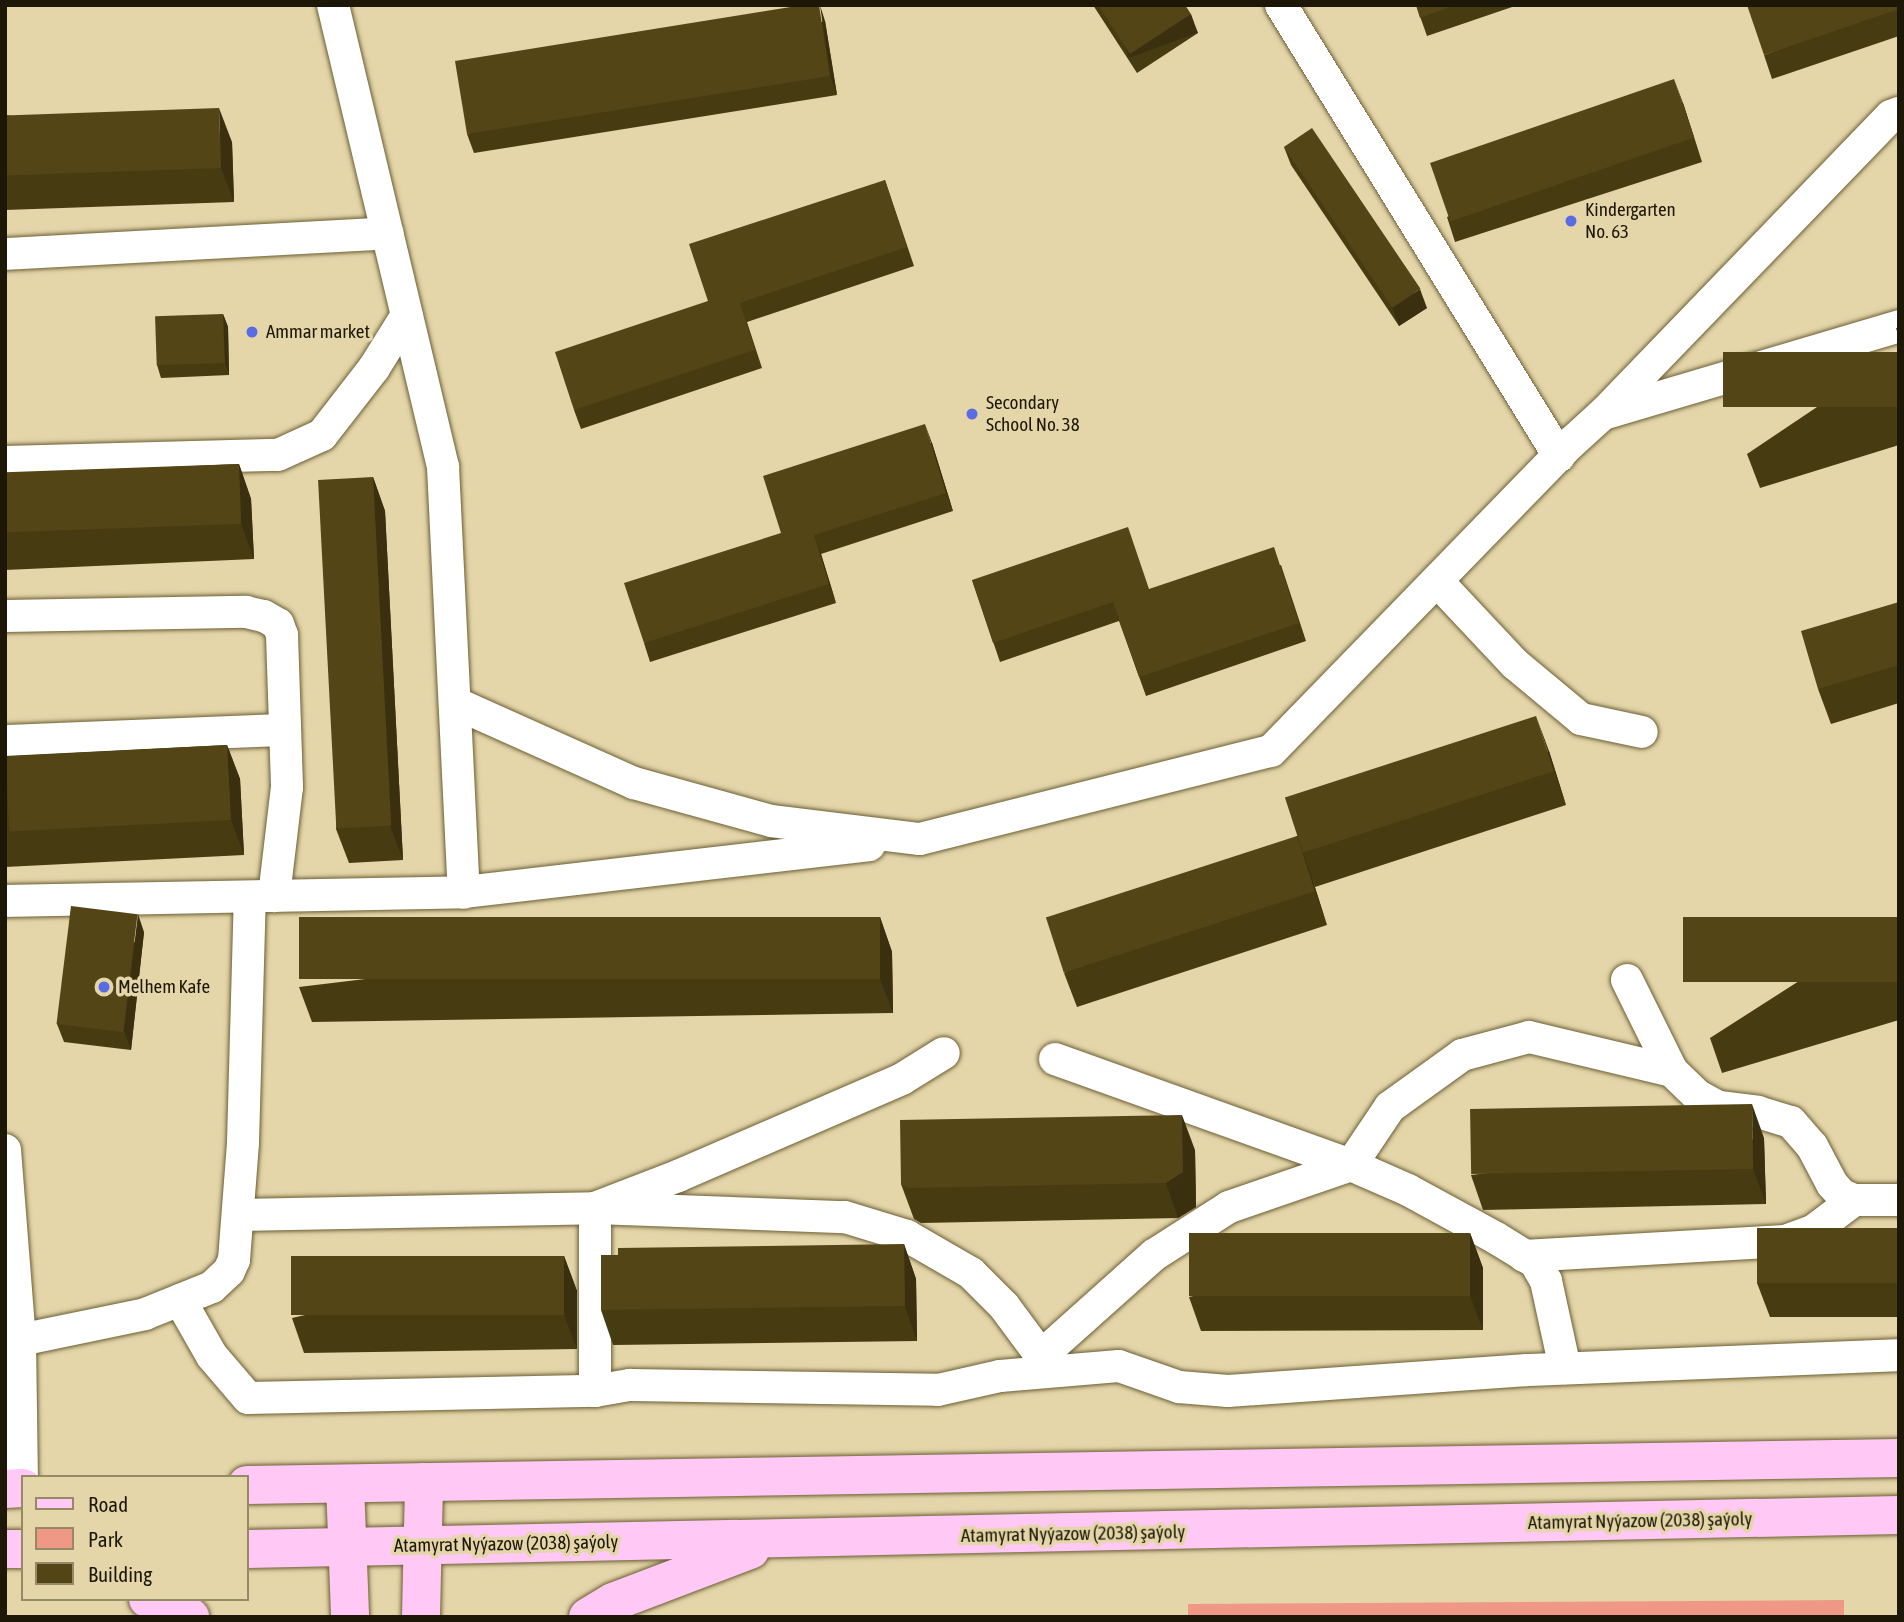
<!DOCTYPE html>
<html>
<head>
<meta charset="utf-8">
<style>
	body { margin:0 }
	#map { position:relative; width:1904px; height:1622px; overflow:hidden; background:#e4d6a9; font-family:"Asap Condensed",sans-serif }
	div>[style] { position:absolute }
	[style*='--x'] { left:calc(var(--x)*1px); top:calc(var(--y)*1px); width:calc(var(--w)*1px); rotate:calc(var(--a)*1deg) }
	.green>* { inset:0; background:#ee9885 }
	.roads { filter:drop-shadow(0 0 2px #6c5f36) drop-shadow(0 0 2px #6c5f36) }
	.minor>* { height:32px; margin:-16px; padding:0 16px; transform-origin:16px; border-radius:16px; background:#fff }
	.major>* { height:38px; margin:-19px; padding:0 19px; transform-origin:19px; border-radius:19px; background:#ffc8f5 }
	.wall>* { inset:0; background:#473b12 }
	.shaded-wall>* { inset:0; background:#3a300f; transform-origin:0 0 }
	.building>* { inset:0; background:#534515; transform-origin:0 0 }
	.dots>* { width:19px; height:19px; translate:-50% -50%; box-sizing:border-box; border:4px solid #e4d6a9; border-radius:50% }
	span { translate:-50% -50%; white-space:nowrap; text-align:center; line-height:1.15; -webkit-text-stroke:7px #e4d6a9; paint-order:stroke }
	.poi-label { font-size:19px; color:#1c1706 }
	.left { translate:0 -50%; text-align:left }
	.street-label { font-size:19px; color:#1c1706 }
	.frame { position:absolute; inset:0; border:7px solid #1c1706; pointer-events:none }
	.legend { position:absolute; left:21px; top:1475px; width:228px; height:126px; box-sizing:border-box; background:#e4d6a9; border:2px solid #948a68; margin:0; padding:9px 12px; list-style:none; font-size:21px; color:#1c1706 }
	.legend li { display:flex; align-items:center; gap:14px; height:35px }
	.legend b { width:35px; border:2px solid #948a68 }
</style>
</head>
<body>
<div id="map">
	<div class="green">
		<i style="clip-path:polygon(1844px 1600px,1844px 1617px,1188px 1617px,1188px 1604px)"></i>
	</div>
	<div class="roads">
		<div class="minor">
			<i style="--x:333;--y:5;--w:475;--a:76.6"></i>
			<i style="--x:443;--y:467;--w:426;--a:87.2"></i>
			<i style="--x:1281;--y:5;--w:530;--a:58.35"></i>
			<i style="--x:5;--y:254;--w:383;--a:-3.1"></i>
			<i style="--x:1606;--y:413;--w:306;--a:-16.5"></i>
			<i style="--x:5;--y:462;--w:273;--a:-1.5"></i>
			<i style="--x:278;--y:455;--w:48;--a:-24.4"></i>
			<i style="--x:322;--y:435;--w:85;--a:-52.2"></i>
			<i style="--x:374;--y:368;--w:62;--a:-58.1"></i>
			<i style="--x:1437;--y:581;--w:114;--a:46.8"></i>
			<i style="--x:1515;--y:664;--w:86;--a:39.8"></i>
			<i style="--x:1581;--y:719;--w:62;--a:12"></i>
			<i style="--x:5;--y:616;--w:241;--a:-1"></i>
			<i style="--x:246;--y:612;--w:18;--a:13"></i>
			<i style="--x:264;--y:616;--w:16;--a:30"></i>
			<i style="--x:278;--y:624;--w:12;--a:70"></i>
			<i style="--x:282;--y:635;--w:152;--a:88.1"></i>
			<i style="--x:287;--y:787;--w:110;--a:96.8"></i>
			<i style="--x:455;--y:703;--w:196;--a:24.1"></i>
			<i style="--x:634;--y:783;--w:142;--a:15.5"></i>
			<i style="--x:771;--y:821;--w:150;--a:6.9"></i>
			<i style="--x:920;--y:839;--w:362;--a:-14.1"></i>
			<i style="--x:1271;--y:751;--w:430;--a:-45.8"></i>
			<i style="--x:1571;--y:443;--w:45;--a:-42.3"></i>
			<i style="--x:1604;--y:413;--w:413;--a:-46"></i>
			<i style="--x:1891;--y:116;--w:9;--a:-21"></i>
			<i style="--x:5;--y:741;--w:279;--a:-2.3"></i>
			<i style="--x:5;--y:901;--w:459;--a:-1.1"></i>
			<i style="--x:464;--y:892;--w:408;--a:-6.6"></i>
			<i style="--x:1627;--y:980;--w:102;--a:63.7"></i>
			<i style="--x:1672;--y:1071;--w:36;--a:44"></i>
			<i style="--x:1698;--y:1096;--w:24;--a:28"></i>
			<i style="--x:1719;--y:1107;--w:39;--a:7"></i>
			<i style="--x:1758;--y:1112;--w:34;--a:17"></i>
			<i style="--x:1791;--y:1122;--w:32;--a:49"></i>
			<i style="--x:1812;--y:1146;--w:43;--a:62.2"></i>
			<i style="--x:1832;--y:1184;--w:15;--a:48"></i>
			<i style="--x:1842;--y:1195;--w:13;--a:23"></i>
			<i style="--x:1854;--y:1200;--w:45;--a:0"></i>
			<i style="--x:1055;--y:1059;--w:314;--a:19.7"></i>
			<i style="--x:1351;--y:1165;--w:62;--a:23.7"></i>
			<i style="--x:1408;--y:1190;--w:100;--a:28.6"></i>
			<i style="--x:1496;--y:1238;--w:46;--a:31.6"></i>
			<i style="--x:1535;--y:1262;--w:22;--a:60"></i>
			<i style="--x:1546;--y:1281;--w:89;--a:77.7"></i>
			<i style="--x:5;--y:1150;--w:191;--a:85.5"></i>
			<i style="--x:20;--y:1340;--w:148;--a:89.2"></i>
			<i style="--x:238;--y:1215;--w:357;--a:-1.1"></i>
			<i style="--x:595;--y:1208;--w:250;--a:2.1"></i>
			<i style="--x:845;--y:1217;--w:65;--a:17"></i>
			<i style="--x:907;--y:1236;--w:74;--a:30"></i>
			<i style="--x:971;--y:1273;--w:47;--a:45"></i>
			<i style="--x:1004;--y:1306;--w:62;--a:53.5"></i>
			<i style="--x:1041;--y:1356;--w:22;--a:43"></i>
			<i style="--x:1524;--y:1256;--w:261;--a:-3.3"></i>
			<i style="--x:1785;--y:1241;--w:30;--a:-20"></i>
			<i style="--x:1813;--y:1231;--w:51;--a:-37.1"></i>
			<i style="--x:180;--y:1300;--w:64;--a:60.3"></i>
			<i style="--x:212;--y:1356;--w:55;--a:49.4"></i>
			<i style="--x:248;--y:1398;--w:347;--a:-1.2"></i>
			<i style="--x:595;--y:1391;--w:36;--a:-10"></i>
			<i style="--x:630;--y:1385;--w:308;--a:0.9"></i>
			<i style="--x:938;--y:1390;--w:64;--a:-12.7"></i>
			<i style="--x:1000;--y:1376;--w:119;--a:-4.8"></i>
			<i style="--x:1119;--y:1366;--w:64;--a:19.3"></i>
			<i style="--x:1179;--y:1387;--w:49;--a:4.7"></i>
			<i style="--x:1228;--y:1391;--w:300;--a:-4"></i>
			<i style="--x:1527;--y:1370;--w:372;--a:-2.3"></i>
			<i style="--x:20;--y:1340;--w:128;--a:-11.7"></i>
			<i style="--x:145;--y:1314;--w:72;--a:-21.9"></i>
			<i style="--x:212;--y:1287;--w:23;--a:-43"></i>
			<i style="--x:229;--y:1271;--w:12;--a:-66"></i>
			<i style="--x:234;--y:1260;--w:118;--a:-85.6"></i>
			<i style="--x:243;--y:1142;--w:245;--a:-88.4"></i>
			<i style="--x:1041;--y:1356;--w:152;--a:-41.8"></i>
			<i style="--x:1154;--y:1255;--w:89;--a:-32.6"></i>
			<i style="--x:1229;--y:1207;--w:129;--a:-19"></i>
			<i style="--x:1351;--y:1165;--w:70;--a:-56.1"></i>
			<i style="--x:1390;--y:1107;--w:89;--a:-35.8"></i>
			<i style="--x:1462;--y:1055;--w:69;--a:-15"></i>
			<i style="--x:1529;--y:1037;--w:147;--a:13.4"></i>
			<i style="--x:595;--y:1391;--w:183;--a:-90"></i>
			<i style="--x:595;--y:1208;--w:89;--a:-21.1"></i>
			<i style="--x:678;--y:1176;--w:244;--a:-23.4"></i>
			<i style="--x:902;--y:1079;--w:49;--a:-31.8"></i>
		</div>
		<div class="major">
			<i style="--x:345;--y:1484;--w:133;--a:87.8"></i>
			<i style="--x:247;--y:1485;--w:1652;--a:-0.94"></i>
			<i style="--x:5;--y:1489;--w:18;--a:-3"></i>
			<i style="--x:5;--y:1549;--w:18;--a:0"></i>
			<i style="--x:247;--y:1549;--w:1652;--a:-1.18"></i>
			<i style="--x:148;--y:1599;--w:46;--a:23.2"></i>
			<i style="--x:421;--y:1617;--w:135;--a:-88.7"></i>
			<i style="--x:588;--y:1617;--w:29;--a:-31"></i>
			<i style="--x:613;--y:1602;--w:147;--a:-20.8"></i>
		</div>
	</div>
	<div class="wall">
		<i style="clip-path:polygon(1093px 5px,1185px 5px,1198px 33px,1137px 73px)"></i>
		<i style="clip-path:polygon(1416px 5px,1518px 5px,1427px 36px)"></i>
		<i style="clip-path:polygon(1899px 5px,1899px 36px,1772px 79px,1764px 55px)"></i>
		<i style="clip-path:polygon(825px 21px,837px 95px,474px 153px,467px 134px)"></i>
		<i style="clip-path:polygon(1683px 103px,1702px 162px,1455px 242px,1447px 217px)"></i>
		<i style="clip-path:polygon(5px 115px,232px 142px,234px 202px,5px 210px)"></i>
		<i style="clip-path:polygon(1284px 147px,1427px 308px,1399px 326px,1291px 165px)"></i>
		<i style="clip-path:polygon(885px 180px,914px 266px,747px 322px,762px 368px,581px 429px,574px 410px,708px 301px)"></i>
		<i style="clip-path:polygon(223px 314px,228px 327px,229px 375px,161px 378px,157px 365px)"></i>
		<i style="clip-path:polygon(1899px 352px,1899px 445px,1760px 488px,1747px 454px)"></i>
		<i style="clip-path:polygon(932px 443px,953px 511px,821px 554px,836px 603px,650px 662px,644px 643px)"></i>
		<i style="clip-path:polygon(239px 464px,251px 499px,254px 559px,5px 570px,5px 474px)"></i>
		<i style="clip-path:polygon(373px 477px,385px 511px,403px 860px,349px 863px,336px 829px)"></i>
		<i style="clip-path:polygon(1281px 565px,1306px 641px,1146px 696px,1119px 621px,1000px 662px,972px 580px,1150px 589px)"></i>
		<i style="clip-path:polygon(1899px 602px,1899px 703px,1831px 724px,1818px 689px)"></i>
		<i style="clip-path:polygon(227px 745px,240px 779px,244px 855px,5px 867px,5px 756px)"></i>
		<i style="clip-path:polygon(1549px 751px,1566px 805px,1315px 887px,1311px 875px,1327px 925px,1077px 1007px,1064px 973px,1297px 836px)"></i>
		<i style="clip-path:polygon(880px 917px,892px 952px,893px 1013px,312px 1022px,299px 987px)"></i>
		<i style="clip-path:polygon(1899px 917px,1899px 1020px,1722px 1073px,1710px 1038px)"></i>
		<i style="clip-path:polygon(144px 932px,131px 1050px,64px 1042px,57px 1024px)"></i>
		<i style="clip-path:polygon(1764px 1138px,1766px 1204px,1483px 1210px,1471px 1175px)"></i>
		<i style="clip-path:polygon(1195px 1150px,1196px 1207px,1178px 1218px,921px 1223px,914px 1219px,901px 1184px)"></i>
		<i style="clip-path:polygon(1899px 1228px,1899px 1317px,1770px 1317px,1757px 1283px)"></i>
		<i style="clip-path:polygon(1470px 1233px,1483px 1268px,1483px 1330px,1201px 1331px,1189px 1297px)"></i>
		<i style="clip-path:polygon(904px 1244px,916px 1279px,917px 1341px,613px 1345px,601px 1310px)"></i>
		<i style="clip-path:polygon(564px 1256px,577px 1291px,577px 1349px,304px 1353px,292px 1318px)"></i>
	</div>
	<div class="shaded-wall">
		<i style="clip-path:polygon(820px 5px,825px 21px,837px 95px,830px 76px)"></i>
		<i style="left:1191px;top:14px;width:20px;height:73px;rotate:70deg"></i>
		<i style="clip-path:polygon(1674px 79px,1683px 103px,1702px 162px,1694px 138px)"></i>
		<i style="clip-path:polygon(219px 108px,232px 142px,234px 202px,221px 168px)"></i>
		<i style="clip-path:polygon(1420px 289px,1427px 308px,1399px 326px,1392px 308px)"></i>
		<i style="clip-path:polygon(223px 314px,228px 327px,229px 375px,225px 363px)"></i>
		<i style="clip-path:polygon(925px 424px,932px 443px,953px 511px,946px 493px)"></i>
		<i style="clip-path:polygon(239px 464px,251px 499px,254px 559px,241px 524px)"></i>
		<i style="clip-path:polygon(373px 477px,385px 511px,403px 860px,390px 826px)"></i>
		<i style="clip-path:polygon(814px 535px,821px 554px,836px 603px,829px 584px)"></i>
		<i style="clip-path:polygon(1536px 716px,1549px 751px,1566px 805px,1554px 771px)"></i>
		<i style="clip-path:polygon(227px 745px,240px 779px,244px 855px,231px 820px)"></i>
		<i style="clip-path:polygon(1297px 836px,1311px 875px,1327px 925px,1315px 891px)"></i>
		<i style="clip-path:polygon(138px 914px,144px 932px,131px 1050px,124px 1031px)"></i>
		<i style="clip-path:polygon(880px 917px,892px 952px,893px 1013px,880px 979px)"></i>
		<i style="clip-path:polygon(1752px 1104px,1764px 1138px,1766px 1204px,1753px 1169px)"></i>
		<i style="clip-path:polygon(1182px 1115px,1195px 1150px,1196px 1207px,1178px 1218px,1166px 1183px)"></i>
		<i style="clip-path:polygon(1470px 1233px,1483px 1268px,1483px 1330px,1470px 1296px)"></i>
		<i style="clip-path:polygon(904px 1244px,916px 1279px,917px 1341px,905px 1306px)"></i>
		<i style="clip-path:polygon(564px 1256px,577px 1291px,577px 1349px,564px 1315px)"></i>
	</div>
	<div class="building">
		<i style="clip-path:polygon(803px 5px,819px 5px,830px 76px,467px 134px,455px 61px)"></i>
		<i style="clip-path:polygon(1098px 5px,1185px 5px,1191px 14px,1130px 54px)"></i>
		<i style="clip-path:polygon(1416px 5px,1456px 5px,1420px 18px)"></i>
		<i style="clip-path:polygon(1747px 5px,1899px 5px,1899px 9px,1764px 55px)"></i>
		<i style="left:1674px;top:79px;width:62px;height:258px;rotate:71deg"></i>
		<i style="left:219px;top:108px;width:60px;height:214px;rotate:88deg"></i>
		<i style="left:1312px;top:128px;width:194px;height:34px;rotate:56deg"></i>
		<i style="clip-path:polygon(885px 180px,907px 247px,740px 303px,755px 350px,574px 410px,555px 352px,708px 301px,689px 244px)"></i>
		<i style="left:223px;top:314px;width:49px;height:68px;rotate:88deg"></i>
		<i style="clip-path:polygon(1896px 328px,1899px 328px,1899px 338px)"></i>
		<i style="left:1899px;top:352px;width:55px;height:176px;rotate:90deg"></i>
		<i style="clip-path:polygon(925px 424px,946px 493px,814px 535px,829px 584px,644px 643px,624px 583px,781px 533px,763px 476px)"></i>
		<i style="left:239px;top:464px;width:60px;height:234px;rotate:88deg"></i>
		<i style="left:373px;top:477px;width:349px;height:55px;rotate:87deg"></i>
		<i style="clip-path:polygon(1128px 527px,1149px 589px,1274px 547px,1299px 623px,1139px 677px,1113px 602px,993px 643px,972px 580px)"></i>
		<i style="clip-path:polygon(1899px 602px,1899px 665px,1818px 689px,1801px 631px)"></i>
		<i style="left:1536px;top:716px;width:58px;height:264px;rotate:72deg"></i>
		<i style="left:227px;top:745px;width:75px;height:222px;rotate:87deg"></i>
		<i style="left:1297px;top:836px;width:58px;height:264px;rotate:72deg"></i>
		<i style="left:71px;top:906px;width:67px;height:119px;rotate:7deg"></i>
		<i style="left:880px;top:917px;width:62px;height:581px;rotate:90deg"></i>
		<i style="left:1899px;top:917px;width:65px;height:216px;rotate:90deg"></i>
		<i style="left:1752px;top:1104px;width:65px;height:282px;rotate:89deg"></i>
		<i style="clip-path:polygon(1182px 1115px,1183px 1172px,1166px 1183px,908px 1188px,901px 1184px,900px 1120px)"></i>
		<i style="left:1757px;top:1228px;width:142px;height:55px"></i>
		<i style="left:1470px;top:1233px;width:63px;height:281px;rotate:90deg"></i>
		<i style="clip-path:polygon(904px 1244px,905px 1306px,601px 1310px,601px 1255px,618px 1255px,618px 1248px)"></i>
		<i style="left:564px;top:1256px;width:59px;height:273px;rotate:90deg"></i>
	</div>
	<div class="dots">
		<i style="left:1571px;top:221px;background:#5a6ce3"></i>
		<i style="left:252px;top:332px;background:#5a6ce3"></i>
		<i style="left:972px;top:414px;background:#5a6ce3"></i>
		<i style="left:104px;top:987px;background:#5a6ce3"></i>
	</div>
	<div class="poi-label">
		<span class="left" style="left:1585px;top:221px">Kindergarten<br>No. 63</span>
		<span class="left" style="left:266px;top:332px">Ammar market</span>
		<span class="left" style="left:986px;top:414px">Secondary<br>School No. 38</span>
		<span class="left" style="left:118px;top:987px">Melhem Kafe</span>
	</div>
	<div class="street-label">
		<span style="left:1640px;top:1521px;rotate:-1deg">Atamyrat Nyýazow (2038) şaýoly</span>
		<span style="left:1073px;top:1534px;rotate:-1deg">Atamyrat Nyýazow (2038) şaýoly</span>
		<span style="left:506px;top:1544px;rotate:-1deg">Atamyrat Nyýazow (2038) şaýoly</span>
	</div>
	<div class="frame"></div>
	<ul class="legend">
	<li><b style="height:9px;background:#ffc8f5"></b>Road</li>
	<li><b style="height:19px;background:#ee9885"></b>Park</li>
	<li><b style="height:19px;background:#534515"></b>Building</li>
	</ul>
</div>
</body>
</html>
